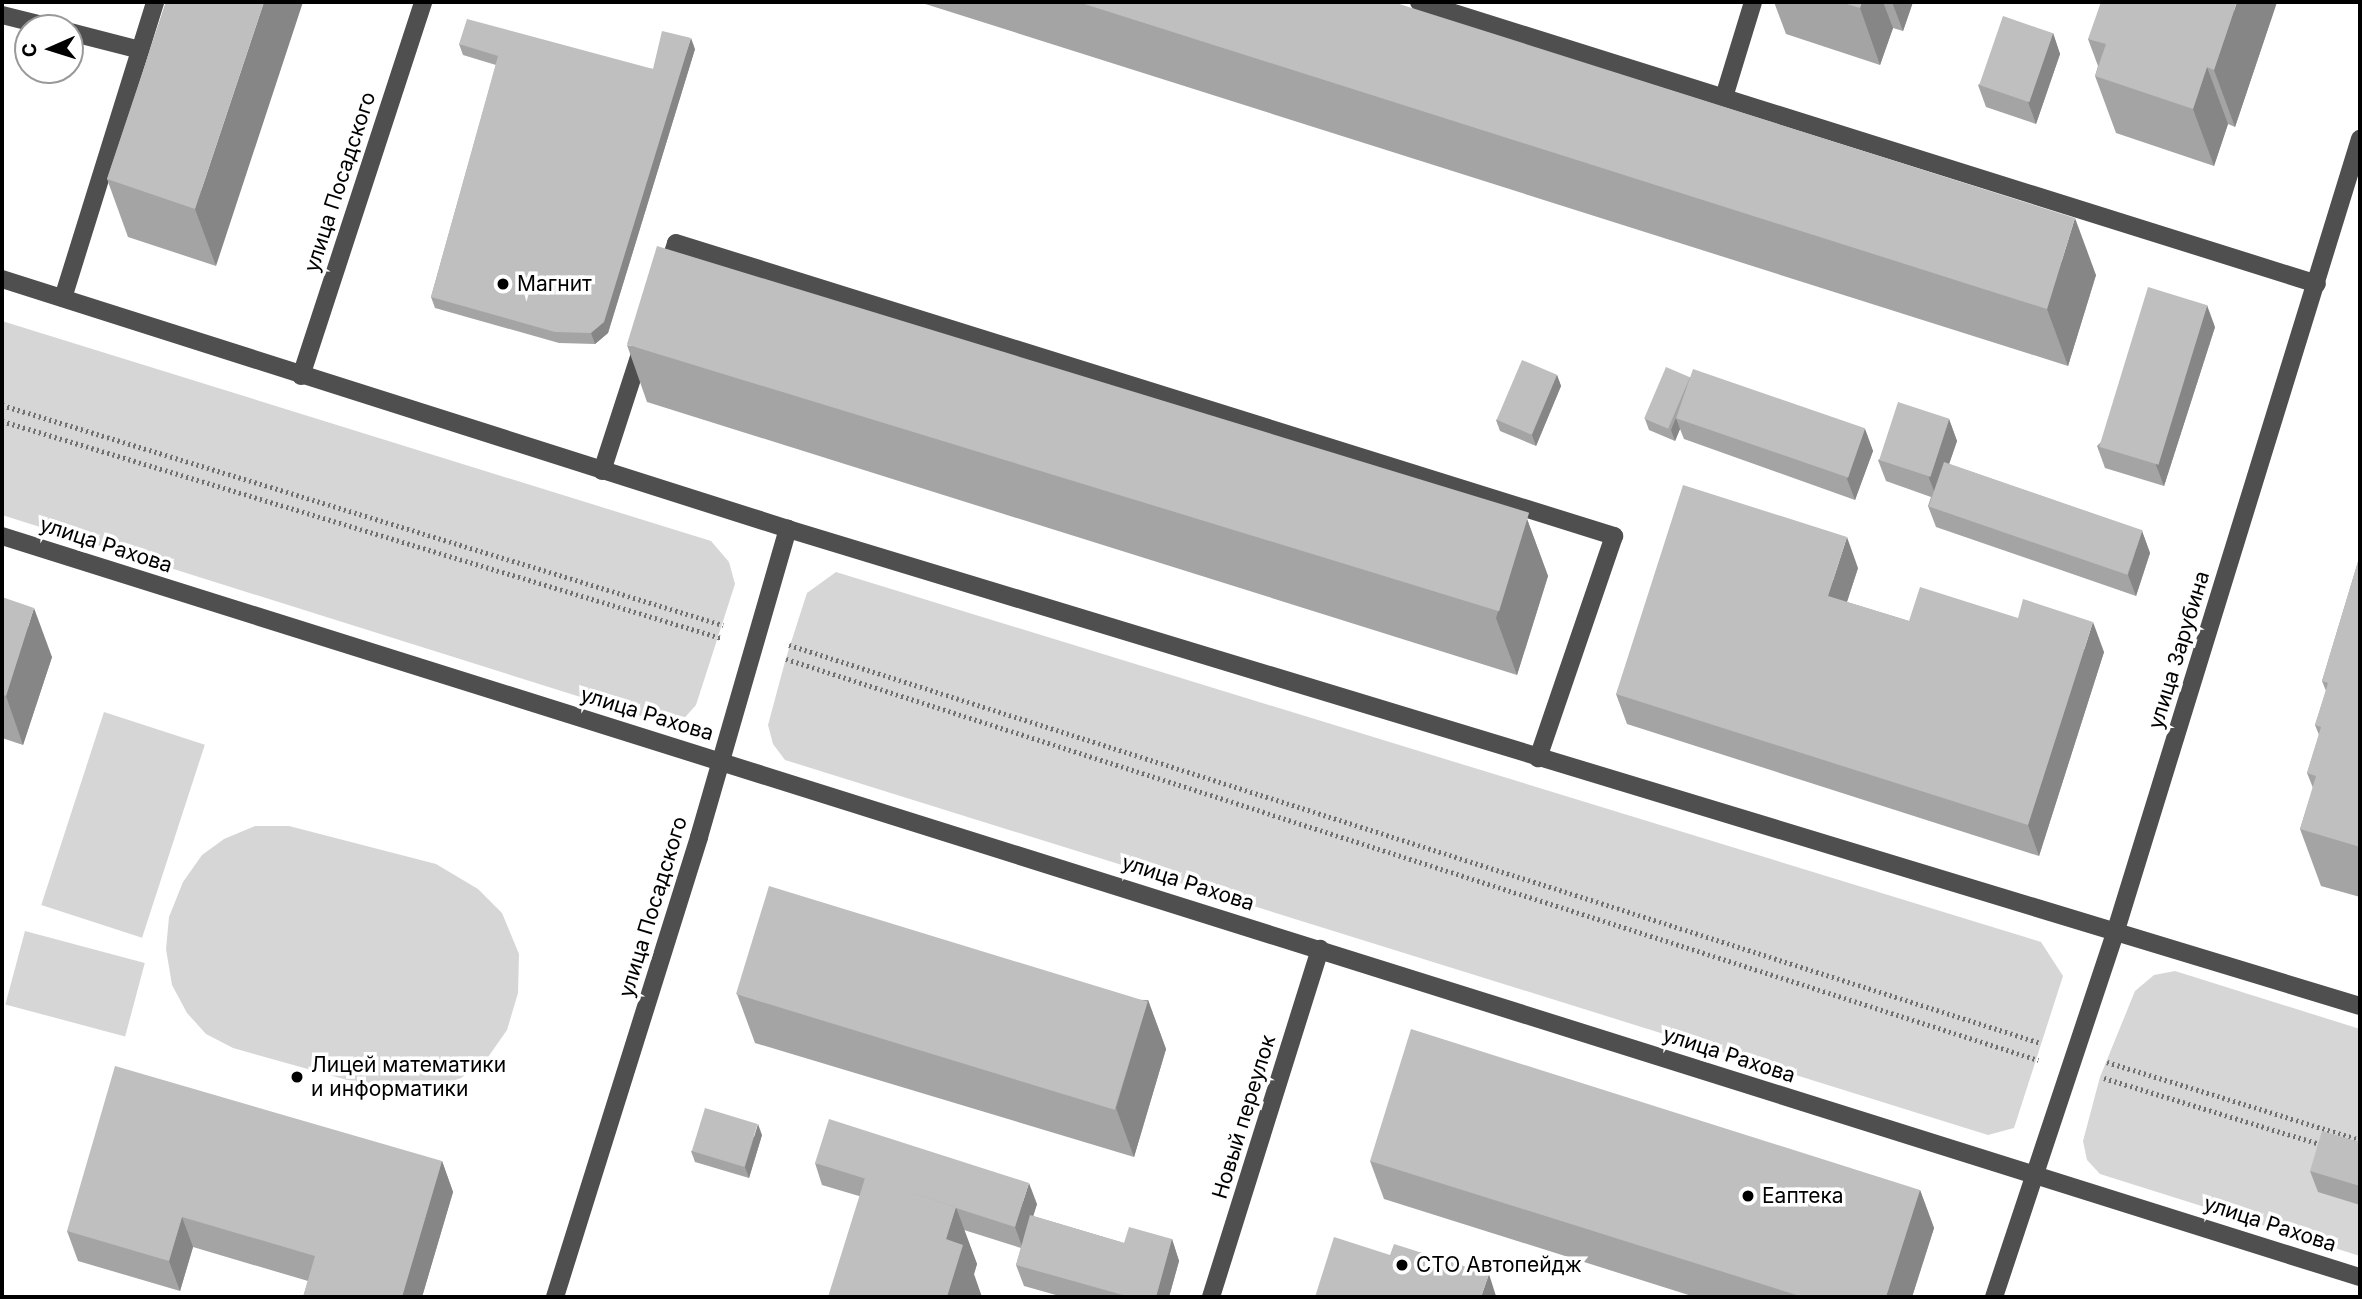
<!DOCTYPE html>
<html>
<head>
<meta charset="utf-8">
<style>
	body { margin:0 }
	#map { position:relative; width:2362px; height:1299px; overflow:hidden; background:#fff; font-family:Inter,sans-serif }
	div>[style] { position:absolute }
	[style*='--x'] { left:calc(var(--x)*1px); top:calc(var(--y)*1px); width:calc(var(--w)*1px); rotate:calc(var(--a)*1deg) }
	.green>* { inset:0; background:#d6d6d6; transform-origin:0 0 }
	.path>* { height:4.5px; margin-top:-2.25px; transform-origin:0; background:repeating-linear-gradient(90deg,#717171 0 2px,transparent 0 5.5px) }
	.minor>* { height:18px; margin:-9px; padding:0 9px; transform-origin:9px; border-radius:9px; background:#4f4f4f }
	.wall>* { inset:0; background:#a4a4a4 }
	.shaded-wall>* { inset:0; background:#868686 }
	.building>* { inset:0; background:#bfbfbf; transform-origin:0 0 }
	.dots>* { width:19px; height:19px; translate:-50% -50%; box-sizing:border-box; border:4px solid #fff; border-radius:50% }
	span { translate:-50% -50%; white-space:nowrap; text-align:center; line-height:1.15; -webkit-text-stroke:7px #fff; paint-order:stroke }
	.street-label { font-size:21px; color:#000 }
	.poi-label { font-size:21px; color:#000 }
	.left { translate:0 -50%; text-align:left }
	.frame { position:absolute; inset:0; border:4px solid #000; pointer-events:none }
	.north { position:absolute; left:14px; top:14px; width:70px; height:70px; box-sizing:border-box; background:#fff; border:2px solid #999; border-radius:50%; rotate:267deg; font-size:19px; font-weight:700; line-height:28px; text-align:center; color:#000 }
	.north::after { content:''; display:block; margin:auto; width:24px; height:32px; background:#000; clip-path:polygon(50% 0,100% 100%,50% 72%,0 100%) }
</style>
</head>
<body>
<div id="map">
	<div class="green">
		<i style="clip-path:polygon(2px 321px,711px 541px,729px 562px,735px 584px,696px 705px,680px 723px,657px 721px,2px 515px)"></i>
		<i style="clip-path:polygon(836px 572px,2041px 942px,2063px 976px,2014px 1128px,1988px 1135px,785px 760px,773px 744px,768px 725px,786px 658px,807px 593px)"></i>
		<i style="left:104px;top:712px;width:106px;height:203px;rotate:18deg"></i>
		<i style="clip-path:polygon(255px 826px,289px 826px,436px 864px,478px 889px,502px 913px,519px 954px,518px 993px,507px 1030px,486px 1060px,461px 1078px,429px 1089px,390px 1092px,233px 1048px,206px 1034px,187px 1013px,172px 985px,166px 949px,169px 917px,183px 882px,202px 855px,224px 839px)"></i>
		<i style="left:25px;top:931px;width:124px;height:76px;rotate:15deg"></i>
		<i style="clip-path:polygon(2175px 971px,2360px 1029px,2360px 1256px,2100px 1174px,2087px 1160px,2083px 1141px,2100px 1077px,2135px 991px,2154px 975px)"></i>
	</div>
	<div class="path">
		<i style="--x:2;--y:405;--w:754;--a:16.97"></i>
		<i style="--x:2;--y:421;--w:751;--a:16.79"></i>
		<i style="--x:789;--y:645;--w:1314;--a:17.64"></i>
		<i style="--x:786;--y:659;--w:1315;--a:17.76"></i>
		<i style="--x:2107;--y:1062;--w:265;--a:17.1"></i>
		<i style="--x:2104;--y:1078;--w:229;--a:17"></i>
	</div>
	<div class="minor">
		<i style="--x:1419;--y:2;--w:941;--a:17.43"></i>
		<i style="--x:2;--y:15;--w:54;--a:14"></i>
		<i style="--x:70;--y:32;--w:72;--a:14.4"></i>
		<i style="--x:1724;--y:97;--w:99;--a:-73"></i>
		<i style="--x:667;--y:271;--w:29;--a:-72"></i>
		<i style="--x:676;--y:243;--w:983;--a:17.35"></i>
		<i style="--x:1614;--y:536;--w:235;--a:108.9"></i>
		<i style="--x:2;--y:279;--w:825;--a:17.64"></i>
		<i style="--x:788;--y:529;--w:1643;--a:16.88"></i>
		<i style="--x:63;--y:298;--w:310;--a:-72.7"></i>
		<i style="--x:301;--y:376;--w:393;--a:-71.9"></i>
		<i style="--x:602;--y:471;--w:129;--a:-72"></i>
		<i style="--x:2;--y:536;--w:2472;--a:17.45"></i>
		<i style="--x:555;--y:1297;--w:482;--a:-72.6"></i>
		<i style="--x:699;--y:837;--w:321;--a:-73.9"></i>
		<i style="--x:1211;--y:1297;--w:365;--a:-72.6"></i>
		<i style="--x:1994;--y:1297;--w:387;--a:-71.6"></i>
		<i style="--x:2116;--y:930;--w:828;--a:-72.86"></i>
	</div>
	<div class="wall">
		<i style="clip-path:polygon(166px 2px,216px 266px,128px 237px,107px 179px)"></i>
		<i style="clip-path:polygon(919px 2px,1393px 2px,2096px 275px,2068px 366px)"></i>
		<i style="clip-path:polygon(1774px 2px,1913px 2px,1903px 31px,1893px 28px,1880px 65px,1786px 34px)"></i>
		<i style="clip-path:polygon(2277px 2px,2235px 127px,2228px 124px,2214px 166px,2116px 133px,2095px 76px,2098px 66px,2088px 39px)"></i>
		<i style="clip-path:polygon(2053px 33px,2060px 54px,2036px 124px,1986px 107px,1978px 85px)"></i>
		<i style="clip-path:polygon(459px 44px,653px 69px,695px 49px,608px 333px,595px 344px,559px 343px,435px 308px,431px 297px,496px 65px,463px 55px)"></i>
		<i style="clip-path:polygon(2215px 327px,2164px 486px,2105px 468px,2097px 446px)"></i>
		<i style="clip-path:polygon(627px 345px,1527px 519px,1548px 576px,1517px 675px,647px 402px)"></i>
		<i style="clip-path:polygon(1557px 375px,1561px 386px,1536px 446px,1500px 431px,1496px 420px)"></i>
		<i style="clip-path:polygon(1690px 377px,1865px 429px,1873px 451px,1855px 500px,1684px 439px,1680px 429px,1675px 441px,1649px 430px,1645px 419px)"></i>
		<i style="clip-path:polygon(1949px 419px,1957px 441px,1949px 464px,2142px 531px,2150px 553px,2136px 596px,1936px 527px,1928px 506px,1931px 497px,1886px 481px,1878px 460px)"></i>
		<i style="clip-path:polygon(2360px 555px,2360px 897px,2321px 886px,2300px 829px,2313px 788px,2307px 773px,2319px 735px,2315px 725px,2326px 691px,2322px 681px)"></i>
		<i style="clip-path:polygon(1858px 568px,1847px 602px,1909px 621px,2104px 652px,2039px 856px,1627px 724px,1616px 694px)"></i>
		<i style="clip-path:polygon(2px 597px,52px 657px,23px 745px,2px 738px)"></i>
		<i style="clip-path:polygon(737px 994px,1148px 1000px,1166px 1049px,1134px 1157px,755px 1043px)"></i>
		<i style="clip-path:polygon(762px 1135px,749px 1178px,695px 1162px,691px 1151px)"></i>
		<i style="clip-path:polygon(2360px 1142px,2360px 1205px,2318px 1192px,2310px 1171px)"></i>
		<i style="clip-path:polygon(442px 1161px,453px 1192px,422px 1297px,303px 1297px,308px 1281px,193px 1247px,180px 1291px,78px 1261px,67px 1231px)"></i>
		<i style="clip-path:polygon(1370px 1161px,1920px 1190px,1934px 1228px,1912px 1297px,1695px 1297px,1384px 1199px)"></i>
		<i style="clip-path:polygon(815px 1163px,1037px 1204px,1033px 1216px,1124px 1243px,1172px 1239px,1179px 1261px,1169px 1297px,1063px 1297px,1024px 1286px,1016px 1265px,1021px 1248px,964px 1230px,977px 1264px,974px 1274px,859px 1196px,822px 1185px)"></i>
	</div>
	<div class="shaded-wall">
		<i style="clip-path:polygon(264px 2px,303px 2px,216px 266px,195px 209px)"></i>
		<i style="clip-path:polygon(1862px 2px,1883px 2px,1893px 28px,1880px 65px,1860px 8px)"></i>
		<i style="clip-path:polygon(1892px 2px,1913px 2px,1903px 31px)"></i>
		<i style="clip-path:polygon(2237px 2px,2277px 2px,2235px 127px,2214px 70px)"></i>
		<i style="clip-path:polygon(2053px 33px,2060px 54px,2036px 124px,2028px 102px)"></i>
		<i style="clip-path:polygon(691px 38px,695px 49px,608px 333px,595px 344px,591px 333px)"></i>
		<i style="clip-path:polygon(2207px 67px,2228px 124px,2214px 166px,2193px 109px)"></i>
		<i style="clip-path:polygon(2075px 218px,2096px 275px,2068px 366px,2047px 309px)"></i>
		<i style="clip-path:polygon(2207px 305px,2215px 327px,2164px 486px,2156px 465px)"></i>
		<i style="clip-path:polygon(1557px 375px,1561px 386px,1536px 446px,1532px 435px)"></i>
		<i style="clip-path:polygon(1692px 378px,1676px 418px,1680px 429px,1675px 441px,1671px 430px)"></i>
		<i style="clip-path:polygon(1949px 419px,1957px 441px,1937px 499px,1929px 478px)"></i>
		<i style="clip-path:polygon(1865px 429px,1873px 451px,1855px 500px,1847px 479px)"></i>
		<i style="clip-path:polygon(1527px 519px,1548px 576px,1517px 675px,1496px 618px)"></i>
		<i style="clip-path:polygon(2142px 531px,2150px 553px,2136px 596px,2128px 575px)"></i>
		<i style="clip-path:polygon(1847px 537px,1858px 568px,1839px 626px,1828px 596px)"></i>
		<i style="clip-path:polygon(34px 608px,52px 657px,23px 745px,6px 696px)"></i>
		<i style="clip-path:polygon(2093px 622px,2104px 652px,2039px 856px,2028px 825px)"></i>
		<i style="clip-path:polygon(1148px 1000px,1166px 1049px,1134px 1157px,1116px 1108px)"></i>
		<i style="clip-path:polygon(758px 1124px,762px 1135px,749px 1178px,745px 1167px)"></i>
		<i style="clip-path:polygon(442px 1161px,453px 1192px,422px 1297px,402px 1297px)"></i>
		<i style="clip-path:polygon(1029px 1183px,1037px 1204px,1023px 1249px,1015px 1227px)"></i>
		<i style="clip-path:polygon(1920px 1190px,1934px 1228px,1912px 1297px,1886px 1297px)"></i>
		<i style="clip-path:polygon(956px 1207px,977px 1264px,974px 1274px,982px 1297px,947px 1297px,946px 1239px)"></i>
		<i style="clip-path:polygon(182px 1217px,193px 1247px,180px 1291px,169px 1261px)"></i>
		<i style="clip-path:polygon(1172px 1239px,1179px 1261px,1169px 1297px,1156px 1297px)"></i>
		<i style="clip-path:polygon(1489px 1274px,1496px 1296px,1496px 1297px,1481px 1297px)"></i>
	</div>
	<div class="building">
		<i style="clip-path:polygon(166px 2px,264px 2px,195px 209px,107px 179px)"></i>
		<i style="clip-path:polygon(1078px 2px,1393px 2px,2075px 218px,2047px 309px)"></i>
		<i style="clip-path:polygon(1840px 2px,1862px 2px,1860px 8px)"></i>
		<i style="clip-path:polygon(2101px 2px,2237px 2px,2214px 70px,2207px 67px,2193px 109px,2095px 76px,2106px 44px,2088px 39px)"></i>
		<i style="left:2003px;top:16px;width:53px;height:73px;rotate:19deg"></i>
		<i style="clip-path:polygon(467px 19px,653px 69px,662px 31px,691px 38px,604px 322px,591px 333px,555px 332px,431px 297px,498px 56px,459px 44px)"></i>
		<i style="left:657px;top:246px;width:912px;height:103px;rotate:17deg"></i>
		<i style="left:2148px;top:287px;width:62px;height:167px;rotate:17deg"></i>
		<i style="left:1522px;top:360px;width:38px;height:65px;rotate:23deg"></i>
		<i style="left:1666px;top:367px;width:26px;height:56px;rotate:23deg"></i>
		<i style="left:1693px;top:369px;width:182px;height:52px;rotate:19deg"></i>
		<i style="left:1898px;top:402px;width:54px;height:61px;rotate:18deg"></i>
		<i style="left:1944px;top:462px;width:210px;height:47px;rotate:19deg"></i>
		<i style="clip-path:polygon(1683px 485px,1847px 537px,1828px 596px,1909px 621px,1920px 587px,2018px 618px,2023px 599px,2093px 622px,2028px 825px,1616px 694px)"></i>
		<i style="clip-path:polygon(2360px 555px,2360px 847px,2300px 829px,2316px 776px,2307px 773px,2321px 727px,2315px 725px,2328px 683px,2322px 681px)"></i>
		<i style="clip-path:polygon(2px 597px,34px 608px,6px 696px,2px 694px)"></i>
		<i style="left:769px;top:886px;width:396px;height:113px;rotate:17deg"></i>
		<i style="clip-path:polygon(1411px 1029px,1920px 1190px,1886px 1297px,1803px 1297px,1370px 1161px)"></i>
		<i style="clip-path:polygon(115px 1066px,442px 1161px,402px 1297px,303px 1297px,315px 1256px,182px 1217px,169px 1261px,67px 1231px)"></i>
		<i style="left:705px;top:1108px;width:55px;height:45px;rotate:17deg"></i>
		<i style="clip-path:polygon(829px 1119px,1029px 1183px,1015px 1227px,956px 1208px,956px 1207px,815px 1163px)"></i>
		<i style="clip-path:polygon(2322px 1131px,2360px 1142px,2360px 1186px,2310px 1171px)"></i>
		<i style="clip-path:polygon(865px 1178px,956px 1207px,946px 1239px,963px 1245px,947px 1297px,828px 1297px)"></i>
		<i style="clip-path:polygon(1030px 1215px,1124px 1243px,1129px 1227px,1172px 1239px,1156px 1297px,1130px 1297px,1016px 1265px)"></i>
		<i style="clip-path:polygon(1334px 1237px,1390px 1255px,1394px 1244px,1489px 1274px,1481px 1297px,1315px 1297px)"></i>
	</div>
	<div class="dots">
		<i style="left:503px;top:284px;background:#000"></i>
		<i style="left:297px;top:1077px;background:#000"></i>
		<i style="left:1748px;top:1196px;background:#000"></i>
		<i style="left:1402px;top:1265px;background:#000"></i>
	</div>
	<div class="street-label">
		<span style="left:340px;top:182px;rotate:-72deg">улица Посадского</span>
		<span style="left:106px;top:545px;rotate:18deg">улица Рахова</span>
		<span style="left:2179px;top:650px;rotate:-73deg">улица Зарубина</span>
		<span style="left:647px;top:714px;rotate:17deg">улица Рахова</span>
		<span style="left:1188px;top:883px;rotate:18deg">улица Рахова</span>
		<span style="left:653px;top:907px;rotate:-73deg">улица Посадского</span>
		<span style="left:1729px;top:1055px;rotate:18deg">улица Рахова</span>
		<span style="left:1244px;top:1117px;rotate:-73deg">Новый переулок</span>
		<span style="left:2270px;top:1224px;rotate:18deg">улица Рахова</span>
	</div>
	<div class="poi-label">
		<span class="left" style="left:517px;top:284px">Магнит</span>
		<span class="left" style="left:311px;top:1077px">Лицей математики<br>и информатики</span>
		<span class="left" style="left:1762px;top:1196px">Еаптека</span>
		<span class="left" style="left:1416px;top:1265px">СТО Автопейдж</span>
	</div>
	<div class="frame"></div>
	<div class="north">С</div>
</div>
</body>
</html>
